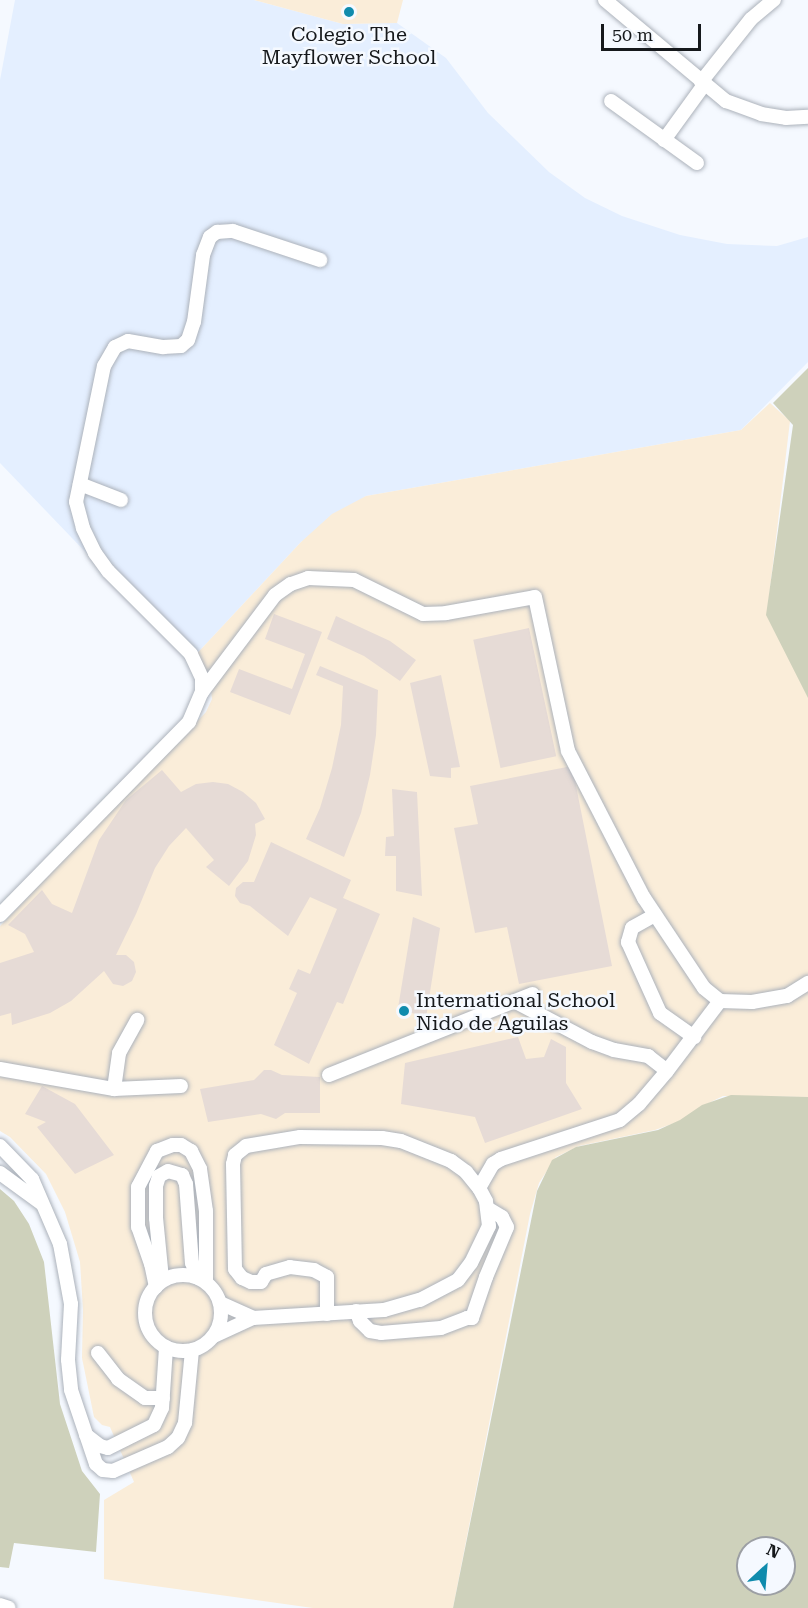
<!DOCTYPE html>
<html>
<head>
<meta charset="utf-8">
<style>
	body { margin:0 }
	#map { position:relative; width:808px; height:1608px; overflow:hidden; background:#f5f9ff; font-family:"Roboto Serif",serif }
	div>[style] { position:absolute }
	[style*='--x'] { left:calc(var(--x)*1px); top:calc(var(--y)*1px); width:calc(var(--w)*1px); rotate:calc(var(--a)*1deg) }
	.built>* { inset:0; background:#e4efff }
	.education>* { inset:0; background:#faedd9 }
	.green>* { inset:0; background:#ced1bb }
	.building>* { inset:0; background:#e6dbd6; transform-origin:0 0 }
	.roads { filter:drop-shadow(0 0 2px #acb2bb) drop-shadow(0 0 2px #acb2bb) }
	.minor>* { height:14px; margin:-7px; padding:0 7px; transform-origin:7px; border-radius:7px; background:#fff }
	.minor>.ring { margin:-7px; padding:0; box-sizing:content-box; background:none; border:14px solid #fff; border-radius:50% }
	.dots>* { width:16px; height:16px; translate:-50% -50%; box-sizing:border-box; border:3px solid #f5f9ff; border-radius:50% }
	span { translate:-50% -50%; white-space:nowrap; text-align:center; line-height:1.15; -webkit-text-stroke:5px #f5f9ff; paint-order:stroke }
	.poi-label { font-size:20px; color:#16191c }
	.left { translate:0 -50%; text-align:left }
	.north { position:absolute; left:736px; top:1536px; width:60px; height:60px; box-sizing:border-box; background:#f5f9ff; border:2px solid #9c9fa4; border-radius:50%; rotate:26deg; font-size:16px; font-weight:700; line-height:24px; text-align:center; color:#16191c }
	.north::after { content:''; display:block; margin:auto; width:21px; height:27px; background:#0f8bad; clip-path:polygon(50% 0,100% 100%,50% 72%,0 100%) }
	.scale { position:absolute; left:601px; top:24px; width:100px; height:27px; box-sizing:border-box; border:3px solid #16191c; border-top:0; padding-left:8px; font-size:18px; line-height:21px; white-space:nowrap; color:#16191c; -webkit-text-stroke:4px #f5f9ff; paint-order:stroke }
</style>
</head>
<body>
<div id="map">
	<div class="built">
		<i style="clip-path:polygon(15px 0,254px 0,343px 24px,397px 23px,446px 58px,488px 113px,549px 172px,585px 198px,622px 216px,680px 235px,727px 244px,777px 246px,808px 237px,808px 362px,741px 430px,366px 496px,301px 542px,190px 661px,0 463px,0 80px)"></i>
	</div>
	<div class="education">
		<i style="clip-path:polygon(254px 0,403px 0,397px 23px,343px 24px)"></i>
		<i style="clip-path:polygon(770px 403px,790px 421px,767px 614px,808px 697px,808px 1097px,723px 1096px,703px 1106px,683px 1120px,655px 1130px,579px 1146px,556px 1157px,539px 1183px,530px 1214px,453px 1608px,313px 1608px,104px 1579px,104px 1500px,134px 1482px,110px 1427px,102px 1425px,94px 1417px,82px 1358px,83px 1310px,80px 1262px,65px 1212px,46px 1174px,10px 1137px,0 1131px,0 926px,206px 712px,212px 699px,209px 675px,190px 661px,301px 542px,332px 514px,366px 496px,741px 430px)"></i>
	</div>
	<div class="green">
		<i style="clip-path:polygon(808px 368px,808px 698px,766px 615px,793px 425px,773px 403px)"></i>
		<i style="clip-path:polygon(evenodd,731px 1095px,808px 1097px,808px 1608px,453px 1608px,537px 1191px,552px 1160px,576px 1147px,658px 1130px,680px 1120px,702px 1105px,731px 1095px,748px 1548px,784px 1548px,784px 1584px,748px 1584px,748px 1548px)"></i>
		<i style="clip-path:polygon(0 1189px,14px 1201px,29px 1224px,44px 1262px,60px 1404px,82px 1471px,100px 1494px,96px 1552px,14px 1543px,9px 1568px,0 1567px)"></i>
	</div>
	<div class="building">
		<i style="clip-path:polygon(274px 614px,322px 632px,290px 715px,230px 692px,239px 669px,292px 689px,305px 654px,265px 639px)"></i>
		<i style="clip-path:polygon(336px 616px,390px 641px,416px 660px,400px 681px,364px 656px,327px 639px)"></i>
		<i style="left:529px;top:628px;width:131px;height:57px;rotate:78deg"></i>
		<i style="clip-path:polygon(320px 666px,378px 690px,376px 735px,370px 775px,361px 813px,344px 857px,306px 839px,320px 808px,332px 768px,341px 725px,343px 686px,316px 675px)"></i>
		<i style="clip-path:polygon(441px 675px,460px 767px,451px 768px,451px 778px,430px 776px,410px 683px)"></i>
		<i style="clip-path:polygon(572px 766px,612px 966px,519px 984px,507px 927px,475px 933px,454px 828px,478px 824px,470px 786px)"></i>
		<i style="clip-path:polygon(162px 770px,181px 792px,196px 784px,213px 782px,228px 784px,243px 792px,256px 803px,265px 819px,255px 824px,256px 835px,248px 861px,229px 886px,206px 867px,214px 860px,186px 828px,169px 846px,155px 868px,136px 914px,116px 955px,126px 955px,134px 962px,136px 972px,132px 981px,123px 986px,113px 984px,104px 971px,71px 1001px,50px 1013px,12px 1025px,11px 1013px,0 1016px,0 963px,34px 952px,25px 934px,8px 925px,42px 890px,52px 904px,72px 913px,99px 840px,126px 800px)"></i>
		<i style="clip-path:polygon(392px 789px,417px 792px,422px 896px,396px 891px,396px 856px,385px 856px,386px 837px,394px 836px)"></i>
		<i style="clip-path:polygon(271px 842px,351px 880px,343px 898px,380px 914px,343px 1004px,337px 1002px,309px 1064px,274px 1045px,297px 993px,289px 989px,298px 969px,310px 974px,337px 909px,310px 897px,288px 936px,250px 906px,240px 903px,235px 896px,236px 888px,243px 882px,254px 882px)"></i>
		<i style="clip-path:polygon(413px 917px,440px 928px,426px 1018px,398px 1008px)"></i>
		<i style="clip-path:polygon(518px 1037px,526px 1059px,544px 1057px,551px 1039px,566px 1047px,566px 1083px,582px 1109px,485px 1143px,475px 1117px,401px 1104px,405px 1063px)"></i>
		<i style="clip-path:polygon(264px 1070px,271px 1070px,282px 1075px,320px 1077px,320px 1113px,285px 1113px,276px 1119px,261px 1114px,208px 1122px,200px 1089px,254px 1080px)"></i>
		<i style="clip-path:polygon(42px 1086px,75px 1104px,114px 1155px,75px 1174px,37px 1127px,46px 1122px,25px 1114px)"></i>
	</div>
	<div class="roads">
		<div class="minor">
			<i style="--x:605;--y:0;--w:158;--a:39.9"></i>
			<i style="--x:726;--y:101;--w:37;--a:20"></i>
			<i style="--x:761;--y:114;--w:25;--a:9"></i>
			<i style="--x:786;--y:118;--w:22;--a:-3"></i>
			<i style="--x:701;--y:82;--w:80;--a:-51.6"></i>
			<i style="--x:751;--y:19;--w:30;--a:-40"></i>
			<i style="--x:611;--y:101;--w:106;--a:35.8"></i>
			<i style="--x:664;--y:140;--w:68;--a:-54"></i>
			<i style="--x:80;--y:484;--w:44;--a:21.3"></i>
			<i style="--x:202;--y:692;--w:121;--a:-53"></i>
			<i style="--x:275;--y:595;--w:19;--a:-35"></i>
			<i style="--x:291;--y:584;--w:18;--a:-19"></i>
			<i style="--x:308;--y:578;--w:46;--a:2.5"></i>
			<i style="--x:354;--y:580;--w:77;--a:26.2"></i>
			<i style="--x:423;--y:614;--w:23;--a:-2"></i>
			<i style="--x:446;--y:613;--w:90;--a:-10.2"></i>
			<i style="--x:535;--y:597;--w:157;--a:77.9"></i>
			<i style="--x:568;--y:751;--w:165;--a:62.7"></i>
			<i style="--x:644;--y:898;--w:108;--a:56.3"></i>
			<i style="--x:704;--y:988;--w:21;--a:39"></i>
			<i style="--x:720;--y:1001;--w:32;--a:2"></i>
			<i style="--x:752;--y:1002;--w:36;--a:-10"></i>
			<i style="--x:787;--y:996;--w:25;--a:-32"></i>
			<i style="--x:0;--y:915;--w:270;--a:-45.6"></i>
			<i style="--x:189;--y:722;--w:33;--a:-67"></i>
			<i style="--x:202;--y:692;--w:14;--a:-90"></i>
			<i style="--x:202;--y:678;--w:26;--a:-115"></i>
			<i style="--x:191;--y:654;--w:117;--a:-135"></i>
			<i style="--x:108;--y:571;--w:22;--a:-126"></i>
			<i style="--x:95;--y:553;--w:28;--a:-116"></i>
			<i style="--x:83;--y:528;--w:27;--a:-105"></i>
			<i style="--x:76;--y:502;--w:139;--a:-78.4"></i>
			<i style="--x:104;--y:366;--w:22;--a:-60"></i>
			<i style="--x:115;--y:347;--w:14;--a:-25"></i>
			<i style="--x:128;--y:341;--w:36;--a:10"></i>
			<i style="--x:163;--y:347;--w:18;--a:-3"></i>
			<i style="--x:181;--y:346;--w:9;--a:-41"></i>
			<i style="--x:188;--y:340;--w:19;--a:-72"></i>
			<i style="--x:194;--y:322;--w:68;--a:-82.3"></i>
			<i style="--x:203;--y:255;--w:19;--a:-69"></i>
			<i style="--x:210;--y:237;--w:9;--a:-36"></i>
			<i style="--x:217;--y:232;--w:16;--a:-4"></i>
			<i style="--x:233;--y:231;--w:92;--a:18.4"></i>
			<i style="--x:655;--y:915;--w:26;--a:151"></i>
			<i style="--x:632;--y:928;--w:15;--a:106"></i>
			<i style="--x:628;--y:942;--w:78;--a:65.7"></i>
			<i style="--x:660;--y:1013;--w:42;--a:35.2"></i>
			<i style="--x:516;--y:1002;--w:86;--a:27.8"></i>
			<i style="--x:592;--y:1042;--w:23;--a:20"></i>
			<i style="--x:614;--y:1050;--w:35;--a:10"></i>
			<i style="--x:648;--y:1056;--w:24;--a:38"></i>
			<i style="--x:0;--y:1069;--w:116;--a:10"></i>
			<i style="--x:114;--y:1089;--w:36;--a:-82"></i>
			<i style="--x:119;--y:1053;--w:38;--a:-61"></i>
			<i style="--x:329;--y:1075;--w:219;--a:-21.7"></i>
			<i style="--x:114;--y:1089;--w:67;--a:-2.6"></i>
			<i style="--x:0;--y:1146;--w:46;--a:45.9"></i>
			<i style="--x:32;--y:1179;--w:71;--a:66.7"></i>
			<i style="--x:60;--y:1244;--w:61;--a:79.6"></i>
			<i style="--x:71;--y:1304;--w:56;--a:93.1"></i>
			<i style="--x:68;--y:1360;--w:30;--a:84"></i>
			<i style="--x:71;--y:1390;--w:78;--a:71.3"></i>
			<i style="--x:96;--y:1464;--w:9;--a:41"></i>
			<i style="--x:103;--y:1470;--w:10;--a:6"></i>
			<i style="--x:113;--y:1471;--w:60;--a:-23.6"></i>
			<i style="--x:168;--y:1447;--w:13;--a:-42"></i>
			<i style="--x:178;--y:1438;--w:17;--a:-65"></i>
			<i style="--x:185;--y:1423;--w:73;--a:-84.5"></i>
			<i style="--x:0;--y:1173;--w:51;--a:36.2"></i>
			<i class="ring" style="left:145px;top:1275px;width:62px;height:62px"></i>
			<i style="--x:162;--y:1279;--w:61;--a:-95.6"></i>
			<i style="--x:156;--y:1218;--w:32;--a:-90"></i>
			<i style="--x:156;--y:1186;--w:10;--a:-73"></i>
			<i style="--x:159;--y:1176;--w:10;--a:-29"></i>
			<i style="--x:168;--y:1171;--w:15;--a:16"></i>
			<i style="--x:182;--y:1175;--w:10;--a:66"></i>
			<i style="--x:186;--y:1184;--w:79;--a:85.7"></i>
			<i style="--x:192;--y:1263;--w:16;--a:68"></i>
			<i style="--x:156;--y:1287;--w:24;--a:-102"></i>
			<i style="--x:151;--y:1264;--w:39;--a:-109"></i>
			<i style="--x:138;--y:1227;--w:40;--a:-90"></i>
			<i style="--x:138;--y:1187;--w:41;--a:-62.2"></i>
			<i style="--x:157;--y:1151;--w:17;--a:-21"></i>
			<i style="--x:173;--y:1145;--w:8;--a:0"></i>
			<i style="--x:181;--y:1145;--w:12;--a:31"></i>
			<i style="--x:191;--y:1151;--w:20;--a:63"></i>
			<i style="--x:200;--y:1169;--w:42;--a:81.9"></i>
			<i style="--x:206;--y:1211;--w:71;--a:90"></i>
			<i style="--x:220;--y:1303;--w:36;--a:24"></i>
			<i style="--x:356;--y:1311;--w:11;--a:68"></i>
			<i style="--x:360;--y:1321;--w:14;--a:45"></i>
			<i style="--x:370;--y:1331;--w:11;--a:10"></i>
			<i style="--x:381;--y:1333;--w:60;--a:-4.8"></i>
			<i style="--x:441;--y:1328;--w:28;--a:-21"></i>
			<i style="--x:467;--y:1318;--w:5;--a:0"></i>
			<i style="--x:472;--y:1318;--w:43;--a:-71.1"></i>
			<i style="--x:486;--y:1277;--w:54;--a:-67.2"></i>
			<i style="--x:507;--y:1227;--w:11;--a:-117"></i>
			<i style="--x:502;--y:1217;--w:17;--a:-149"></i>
			<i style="--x:327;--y:1314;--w:37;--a:-90"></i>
			<i style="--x:327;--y:1277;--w:15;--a:-152"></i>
			<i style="--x:314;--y:1270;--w:24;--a:-173"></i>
			<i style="--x:290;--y:1267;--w:25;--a:164"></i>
			<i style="--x:266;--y:1274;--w:9;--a:122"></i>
			<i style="--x:261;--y:1282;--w:10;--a:180"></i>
			<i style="--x:251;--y:1282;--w:10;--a:-156"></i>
			<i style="--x:242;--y:1278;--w:11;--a:-128"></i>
			<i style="--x:235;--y:1269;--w:105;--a:-91.1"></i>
			<i style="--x:233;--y:1164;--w:9;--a:-77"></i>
			<i style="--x:235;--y:1155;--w:14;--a:-39"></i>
			<i style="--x:246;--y:1146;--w:55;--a:-9.5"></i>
			<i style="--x:300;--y:1137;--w:82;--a:0.7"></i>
			<i style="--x:382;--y:1138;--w:19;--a:9"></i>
			<i style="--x:401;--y:1141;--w:54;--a:21.8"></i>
			<i style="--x:451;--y:1161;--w:19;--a:36"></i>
			<i style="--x:466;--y:1172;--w:21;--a:51"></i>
			<i style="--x:214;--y:1336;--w:43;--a:-24.8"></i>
			<i style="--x:253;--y:1318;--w:131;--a:-3.5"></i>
			<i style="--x:384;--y:1310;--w:37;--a:-16"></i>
			<i style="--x:420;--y:1300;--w:43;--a:-27.8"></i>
			<i style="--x:458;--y:1280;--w:21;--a:-53"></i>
			<i style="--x:471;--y:1263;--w:41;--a:-64.1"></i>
			<i style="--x:489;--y:1226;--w:25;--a:-97"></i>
			<i style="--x:486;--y:1201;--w:15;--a:-118"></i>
			<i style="--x:479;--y:1188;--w:28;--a:-60"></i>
			<i style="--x:493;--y:1164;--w:9;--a:-32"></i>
			<i style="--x:501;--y:1159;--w:125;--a:-18.1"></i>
			<i style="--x:620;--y:1120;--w:25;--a:-40"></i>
			<i style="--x:639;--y:1104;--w:43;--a:-49.7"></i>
			<i style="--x:667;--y:1071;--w:88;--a:-52.9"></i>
			<i style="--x:98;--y:1353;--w:33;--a:52"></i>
			<i style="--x:118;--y:1379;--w:33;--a:35"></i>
			<i style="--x:145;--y:1398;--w:18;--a:0"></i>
			<i style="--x:86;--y:1435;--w:18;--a:38"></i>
			<i style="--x:100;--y:1446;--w:8;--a:14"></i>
			<i style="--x:108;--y:1448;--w:51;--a:-26.6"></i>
			<i style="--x:154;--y:1425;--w:19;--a:-65"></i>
			<i style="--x:162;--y:1408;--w:61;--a:-86.2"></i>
			<i style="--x:0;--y:1605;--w:9;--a:18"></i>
		</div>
	</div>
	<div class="dots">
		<i style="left:349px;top:12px;background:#0f8bad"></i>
		<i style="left:404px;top:1011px;background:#0f8bad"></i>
	</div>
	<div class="poi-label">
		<span style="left:349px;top:46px">Colegio The<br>Mayflower School</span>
		<span class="left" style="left:416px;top:1012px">International School<br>Nido de Aguilas</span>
	</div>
	<div class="north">N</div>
	<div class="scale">50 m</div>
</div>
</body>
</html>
